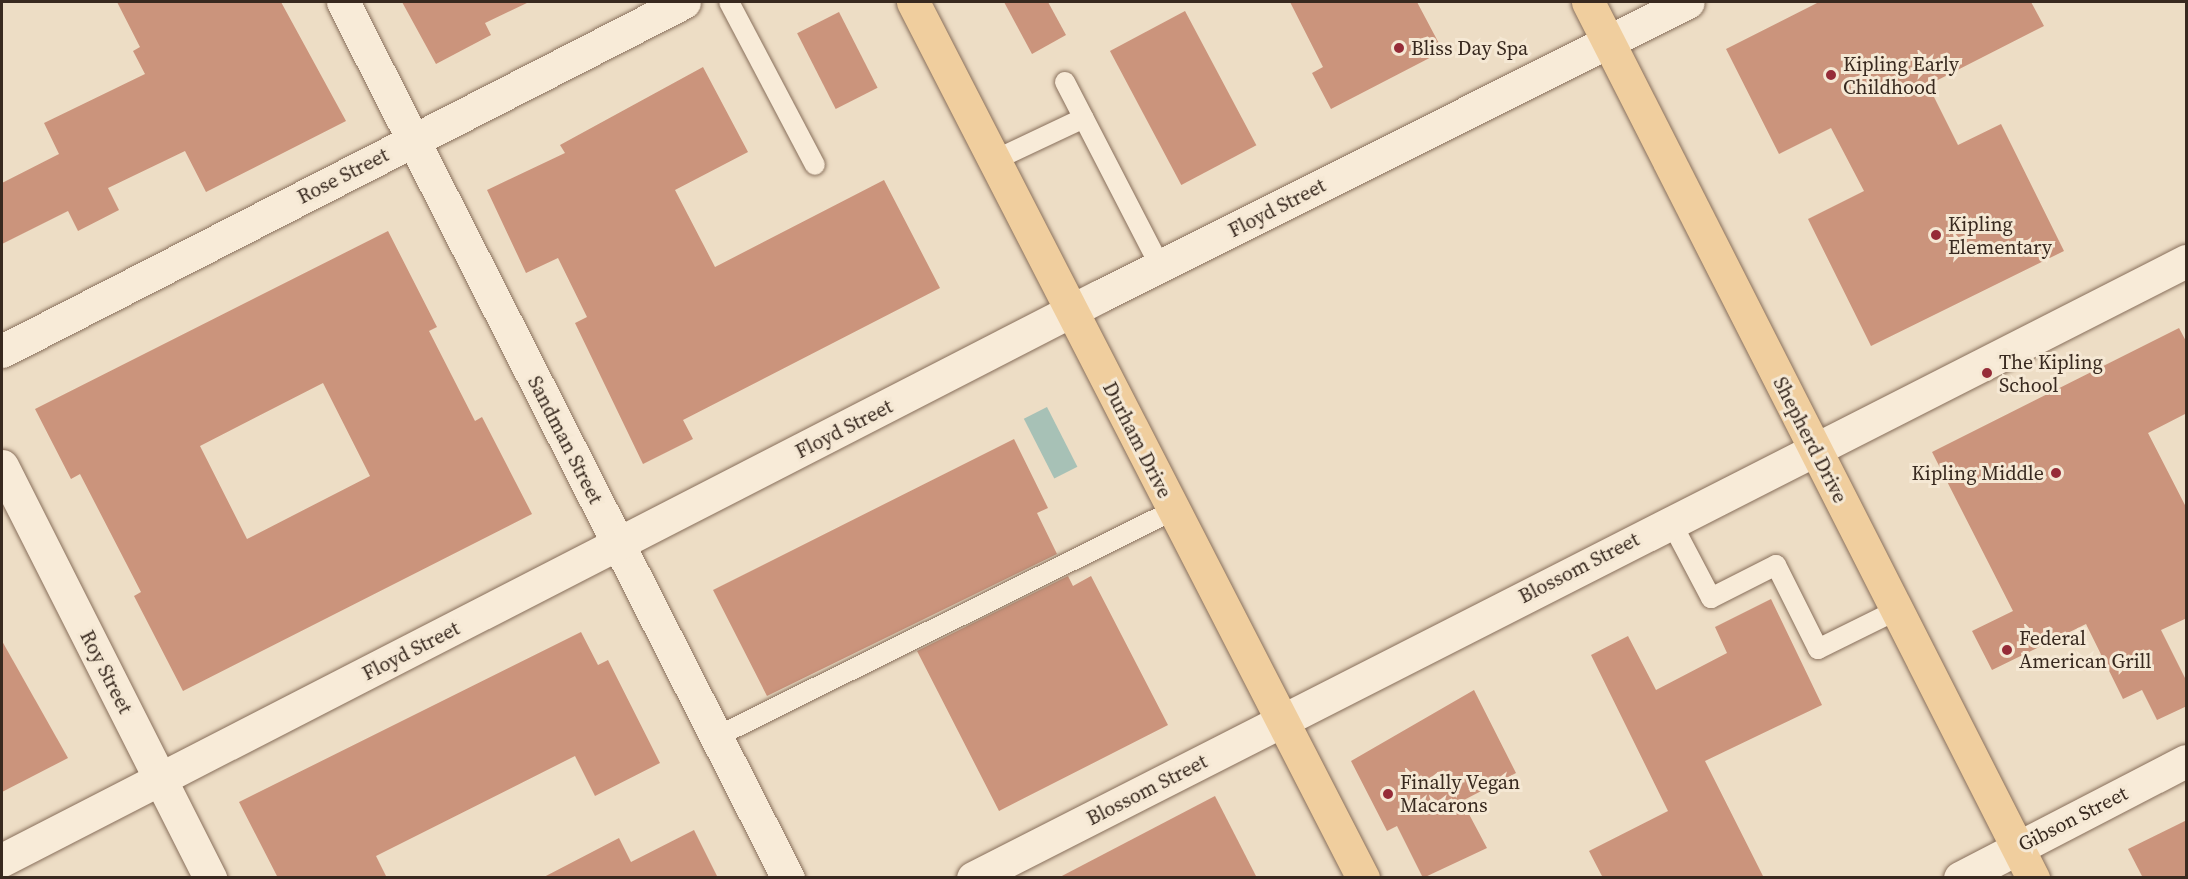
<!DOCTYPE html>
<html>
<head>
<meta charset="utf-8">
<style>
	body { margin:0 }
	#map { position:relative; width:2188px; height:879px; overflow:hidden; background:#edddc5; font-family:"Source Serif 4",serif }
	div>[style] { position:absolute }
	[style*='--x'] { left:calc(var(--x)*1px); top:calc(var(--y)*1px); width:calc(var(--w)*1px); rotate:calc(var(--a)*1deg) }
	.water>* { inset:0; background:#a7c1b6; transform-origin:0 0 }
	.building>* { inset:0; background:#cb947c; transform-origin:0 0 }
	.roads { filter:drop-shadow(0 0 2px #886f5b) drop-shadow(0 0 2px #886f5b) }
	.service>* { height:20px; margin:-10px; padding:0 10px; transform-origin:10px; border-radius:10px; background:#f8ebd8 }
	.minor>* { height:33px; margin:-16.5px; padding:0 16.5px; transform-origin:16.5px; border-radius:16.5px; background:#f8ebd8 }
	.primary>* { height:33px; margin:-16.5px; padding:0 16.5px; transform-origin:16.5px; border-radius:16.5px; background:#f0ce9e }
	.dots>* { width:16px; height:16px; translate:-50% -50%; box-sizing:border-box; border:3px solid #f5e8d4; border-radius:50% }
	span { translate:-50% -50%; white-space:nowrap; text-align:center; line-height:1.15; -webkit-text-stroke:6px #f5e8d4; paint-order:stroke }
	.poi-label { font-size:20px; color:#38291f }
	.left { translate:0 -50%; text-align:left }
	.right { translate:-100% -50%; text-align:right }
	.street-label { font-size:20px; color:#38291f }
	.frame { position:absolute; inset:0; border:3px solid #38291f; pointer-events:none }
</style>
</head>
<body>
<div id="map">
	<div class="water">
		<i style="left:1047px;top:407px;width:67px;height:26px;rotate:63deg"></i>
	</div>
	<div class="building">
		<i style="clip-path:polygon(117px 2px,281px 2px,346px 121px,206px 192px,185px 151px,108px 188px,119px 210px,78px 231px,68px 211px,2px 244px,2px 183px,59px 154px,44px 123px,145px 74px,133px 51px,140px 47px)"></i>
		<i style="clip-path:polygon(402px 2px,529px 2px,485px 23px,491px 35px,436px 64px)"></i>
		<i style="clip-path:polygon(1004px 2px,1048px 2px,1066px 35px,1032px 54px)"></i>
		<i style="clip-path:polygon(1290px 2px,1417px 2px,1443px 51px,1331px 109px,1312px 73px,1323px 67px)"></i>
		<i style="clip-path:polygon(1819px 2px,2031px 2px,2044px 26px,1928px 85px,1958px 145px,2001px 124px,2064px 251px,1871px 346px,1808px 219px,1864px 191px,1831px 128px,1779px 154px,1726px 49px)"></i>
		<i style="left:1185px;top:11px;width:152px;height:85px;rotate:62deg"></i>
		<i style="left:839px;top:12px;width:85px;height:47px;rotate:63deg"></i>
		<i style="clip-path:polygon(703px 67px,748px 152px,675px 190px,715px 267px,884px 180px,940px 288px,683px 420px,693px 439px,643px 464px,575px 323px,587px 317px,558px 258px,526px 273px,487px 190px,565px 153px,560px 145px)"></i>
		<i style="clip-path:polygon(evenodd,388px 231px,437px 327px,429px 331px,475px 421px,482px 417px,532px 514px,183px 691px,134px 596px,141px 592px,95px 503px,80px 474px,71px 479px,35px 409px,388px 231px,323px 383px,370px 476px,247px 539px,200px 446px,323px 383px)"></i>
		<i style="clip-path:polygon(2179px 328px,2187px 343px,2187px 413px,2148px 433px,2187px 509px,2187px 618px,2161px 630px,2187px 682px,2187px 706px,2157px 720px,2142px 690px,2123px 699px,2086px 624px,1992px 670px,1972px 631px,2013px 611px,1932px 452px)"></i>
		<i style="clip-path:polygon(1014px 439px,1048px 508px,1037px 513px,1057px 554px,767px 696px,713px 590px)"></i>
		<i style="clip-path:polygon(1068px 576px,1073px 586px,1091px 576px,1168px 725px,999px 811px,917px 651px)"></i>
		<i style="clip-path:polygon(1771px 599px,1822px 705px,1705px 761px,1764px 878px,1603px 878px,1589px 851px,1668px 811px,1591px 655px,1628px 636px,1656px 690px,1727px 653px,1715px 627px)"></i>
		<i style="clip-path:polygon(581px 632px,598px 665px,608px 660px,660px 763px,595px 796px,575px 756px,376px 856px,387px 878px,278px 878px,239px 802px)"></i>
		<i style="clip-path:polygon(2px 641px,68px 758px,2px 792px)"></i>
		<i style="clip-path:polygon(1474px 690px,1516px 773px,1462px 801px,1487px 848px,1423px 878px,1397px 826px,1387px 831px,1351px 761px)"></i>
		<i style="clip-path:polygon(1215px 796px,1257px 878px,1058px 878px)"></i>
		<i style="clip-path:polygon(2187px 820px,2187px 878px,2143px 878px,2128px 849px)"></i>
		<i style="clip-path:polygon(694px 830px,718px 878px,542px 878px,619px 838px,631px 862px)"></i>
	</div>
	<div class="roads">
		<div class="service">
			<i style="--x:729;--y:2;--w:184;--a:62.2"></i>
			<i style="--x:1065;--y:82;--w:207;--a:62.7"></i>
			<i style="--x:995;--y:160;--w:98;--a:-25.3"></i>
			<i style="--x:1671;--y:522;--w:86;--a:62.2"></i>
			<i style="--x:1711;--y:598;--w:73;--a:-26.9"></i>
			<i style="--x:1776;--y:565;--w:94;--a:63.4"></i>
			<i style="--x:1818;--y:649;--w:88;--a:-26.3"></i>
			<i style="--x:716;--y:737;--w:509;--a:-26.36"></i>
		</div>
		<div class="minor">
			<i style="--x:343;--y:2;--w:983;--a:63.07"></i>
			<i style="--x:2;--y:351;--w:766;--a:-27.1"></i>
			<i style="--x:2;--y:466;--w:462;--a:63.2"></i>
			<i style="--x:2;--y:860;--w:1234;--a:-27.19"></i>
			<i style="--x:1100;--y:296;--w:657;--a:-26.57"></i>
			<i style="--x:973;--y:878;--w:1361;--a:-26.96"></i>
			<i style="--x:1960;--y:878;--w:254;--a:-27.4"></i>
		</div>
		<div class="primary">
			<i style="--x:913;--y:2;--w:985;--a:62.81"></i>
			<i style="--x:1588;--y:2;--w:983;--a:63.07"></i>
		</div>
	</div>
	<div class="dots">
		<i style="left:1399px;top:48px;background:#962c38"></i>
		<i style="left:1831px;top:75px;background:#962c38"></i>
		<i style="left:1936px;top:235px;background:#962c38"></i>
		<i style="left:1987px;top:373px;background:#962c38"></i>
		<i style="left:2056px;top:473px;background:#962c38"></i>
		<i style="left:2007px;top:650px;background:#962c38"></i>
		<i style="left:1388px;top:794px;background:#962c38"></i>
	</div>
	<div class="poi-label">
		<span class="left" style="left:1411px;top:48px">Bliss Day Spa</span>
		<span class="left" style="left:1843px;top:76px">Kipling Early<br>Childhood</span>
		<span class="left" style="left:1948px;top:236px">Kipling<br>Elementary</span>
		<span class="left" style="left:1999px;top:374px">The Kipling<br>School</span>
		<span class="right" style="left:2044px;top:473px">Kipling Middle</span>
		<span class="left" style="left:2019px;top:650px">Federal<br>American Grill</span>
		<span class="left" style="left:1400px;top:794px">Finally Vegan<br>Macarons</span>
	</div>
	<div class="street-label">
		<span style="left:343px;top:176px;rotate:-27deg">Rose Street</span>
		<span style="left:1277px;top:208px;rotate:-27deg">Floyd Street</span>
		<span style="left:844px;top:429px;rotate:-27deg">Floyd Street</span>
		<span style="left:565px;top:440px;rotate:63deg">Sandman Street</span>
		<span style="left:1137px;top:440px;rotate:63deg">Durham Drive</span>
		<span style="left:1810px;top:440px;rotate:63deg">Shepherd Drive</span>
		<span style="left:1579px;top:568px;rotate:-27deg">Blossom Street</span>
		<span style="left:411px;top:651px;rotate:-27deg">Floyd Street</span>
		<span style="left:106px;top:672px;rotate:63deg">Roy Street</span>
		<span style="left:1147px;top:790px;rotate:-27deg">Blossom Street</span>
		<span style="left:2073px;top:819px;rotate:-27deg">Gibson Street</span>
	</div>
	<div class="frame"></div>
</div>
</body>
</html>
